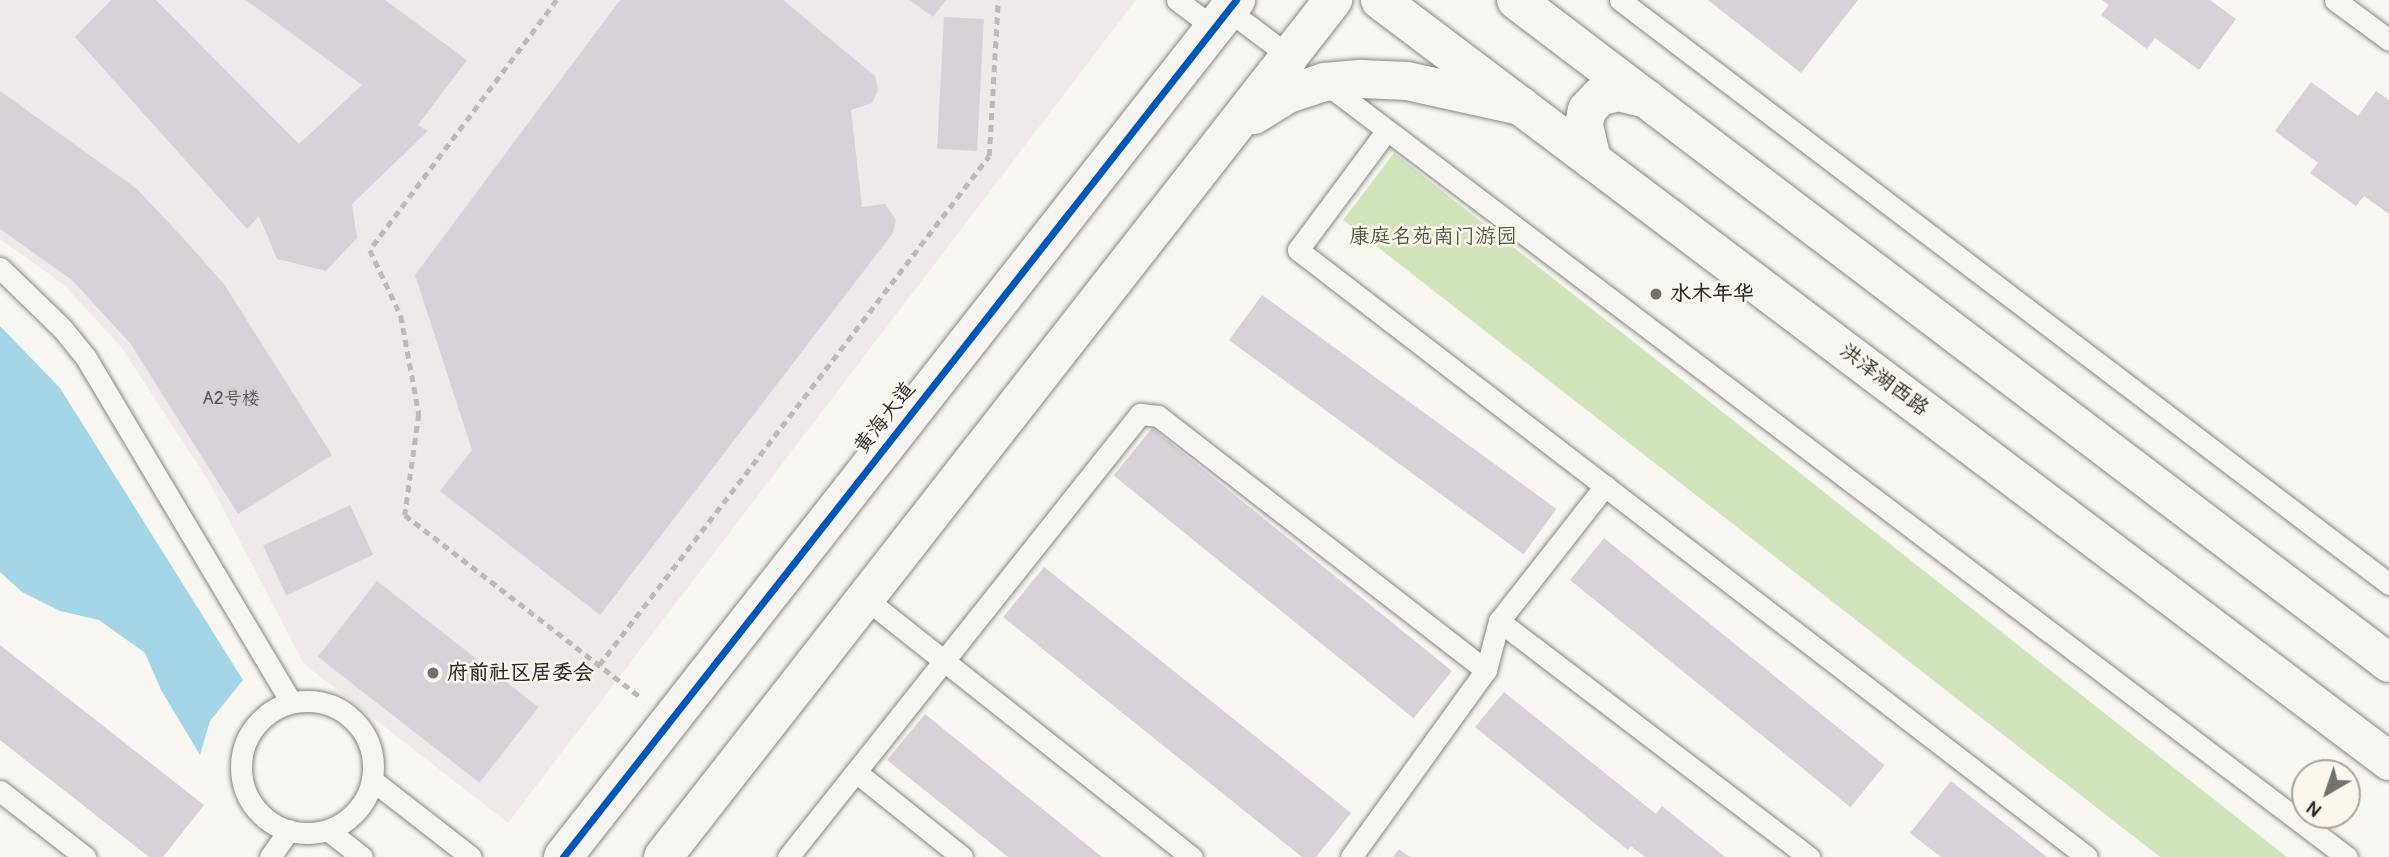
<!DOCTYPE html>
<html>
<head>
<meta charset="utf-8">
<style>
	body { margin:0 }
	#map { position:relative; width:2389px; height:857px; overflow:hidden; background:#f8f6f0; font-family:Pangolin,"LXGW WenKai TC",sans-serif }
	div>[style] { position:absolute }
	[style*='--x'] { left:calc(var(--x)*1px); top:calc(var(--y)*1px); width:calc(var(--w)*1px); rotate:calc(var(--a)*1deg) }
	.built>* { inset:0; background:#f0e9ea }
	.green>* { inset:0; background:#d2e4bc }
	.water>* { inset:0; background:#a5d6e7 }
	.building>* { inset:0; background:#d8d2d8; transform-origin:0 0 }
	.path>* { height:4.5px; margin-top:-2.25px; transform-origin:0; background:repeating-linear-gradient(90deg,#bcbab8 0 7px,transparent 0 12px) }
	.roads { filter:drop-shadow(0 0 2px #878684) drop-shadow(0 0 2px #878684) }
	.lane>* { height:21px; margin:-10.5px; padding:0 10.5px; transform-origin:10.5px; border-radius:10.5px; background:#f6f5f1 }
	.lane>.ring { margin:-10.5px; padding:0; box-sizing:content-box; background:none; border:21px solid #f6f5f1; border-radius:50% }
	.secondary>* { height:38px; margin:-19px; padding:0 19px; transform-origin:19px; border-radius:19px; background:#f6f5f1 }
	.primary>* { height:38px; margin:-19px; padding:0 19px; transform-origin:19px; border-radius:19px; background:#f6f5f1 }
	.cycleway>* { height:7px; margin:-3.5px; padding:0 3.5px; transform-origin:3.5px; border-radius:3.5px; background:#0057b8 }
	.dots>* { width:19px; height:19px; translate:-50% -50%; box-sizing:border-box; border:4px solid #fbf7ec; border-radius:50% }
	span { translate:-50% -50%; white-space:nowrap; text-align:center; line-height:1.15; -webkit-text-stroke:5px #fbf7ec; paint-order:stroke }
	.number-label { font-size:18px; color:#565556 }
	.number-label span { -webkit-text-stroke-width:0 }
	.park-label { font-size:21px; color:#4d5644 }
	.poi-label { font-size:21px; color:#2b2b2b; font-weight:700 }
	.left { translate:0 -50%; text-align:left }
	.street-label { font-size:21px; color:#2b2b2b }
	.north { position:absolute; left:2291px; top:759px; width:70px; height:70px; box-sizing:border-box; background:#fbf7ec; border:2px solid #a8a59f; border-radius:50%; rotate:219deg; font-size:19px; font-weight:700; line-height:28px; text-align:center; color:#2b2b2b }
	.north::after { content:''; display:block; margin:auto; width:24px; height:32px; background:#737270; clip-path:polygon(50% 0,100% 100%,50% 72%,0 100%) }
</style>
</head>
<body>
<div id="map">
	<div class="built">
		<i style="clip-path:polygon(0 0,1136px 0,508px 823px,304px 664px,208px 480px,121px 347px,64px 285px,0 239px)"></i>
	</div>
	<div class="green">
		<i style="clip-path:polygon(1394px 153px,2287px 857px,2160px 857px,1343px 220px)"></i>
	</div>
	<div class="water">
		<i style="clip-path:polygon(0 326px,60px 388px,243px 680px,210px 721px,200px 755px,161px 690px,145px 653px,99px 620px,60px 611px,22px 592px,0 572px)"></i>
	</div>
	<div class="building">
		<i style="clip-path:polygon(111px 0,156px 0,299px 144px,362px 85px,246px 0,385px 0,467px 60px,418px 125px,428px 131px,352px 204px,357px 238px,326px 271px,277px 259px,259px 216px,247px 229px,75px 37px)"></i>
		<i style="clip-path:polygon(620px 0,783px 0,875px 76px,878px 90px,872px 103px,851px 110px,862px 207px,885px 204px,896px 220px,893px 233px,600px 615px,440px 491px,472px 450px,415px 275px)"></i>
		<i style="clip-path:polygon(910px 0,946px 0,933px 17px)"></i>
		<i style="clip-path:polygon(1708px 0,1858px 0,1801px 73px)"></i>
		<i style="clip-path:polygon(2102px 0,2210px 0,2236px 19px,2199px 70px,2155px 38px,2147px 49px,2101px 15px,2109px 5px)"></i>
		<i style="left:944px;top:17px;width:40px;height:132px;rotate:3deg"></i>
		<i style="clip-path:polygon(2311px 82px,2358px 116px,2376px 91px,2389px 100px,2389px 214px,2364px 196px,2356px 206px,2310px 173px,2318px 163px,2275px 131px)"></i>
		<i style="clip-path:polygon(0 91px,137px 189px,184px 239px,224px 284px,332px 455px,238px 514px,130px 343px,72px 280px,0 229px)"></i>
		<i style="left:1262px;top:295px;width:364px;height:56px;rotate:36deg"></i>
		<i style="left:1152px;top:428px;width:386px;height:61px;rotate:39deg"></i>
		<i style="left:350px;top:505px;width:55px;height:96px;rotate:65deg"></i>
		<i style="left:1604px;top:538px;width:361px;height:54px;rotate:39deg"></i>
		<i style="clip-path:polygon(1044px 567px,1351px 813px,1316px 857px,1302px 857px,1003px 617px)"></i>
		<i style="left:377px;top:581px;width:205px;height:96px;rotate:38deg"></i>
		<i style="clip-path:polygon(0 645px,204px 805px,163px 857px,149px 857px,0 740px)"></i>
		<i style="clip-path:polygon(1504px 692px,1656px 814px,1662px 806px,1725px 857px,1645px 857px,1631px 846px,1628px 850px,1475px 727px)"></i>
		<i style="clip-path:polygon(925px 714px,1102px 857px,1008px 857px,887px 760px)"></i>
		<i style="clip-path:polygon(1951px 781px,2047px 857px,1941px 857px,1910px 833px)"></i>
		<i style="clip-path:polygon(1399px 849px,1410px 857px,1393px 857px)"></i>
	</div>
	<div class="path">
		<i style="--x:557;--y:0;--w:312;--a:126.8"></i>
		<i style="--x:370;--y:250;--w:73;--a:64.8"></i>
		<i style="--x:401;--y:316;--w:100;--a:79.6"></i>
		<i style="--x:419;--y:414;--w:102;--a:97.9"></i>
		<i style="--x:405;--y:515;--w:296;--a:37.7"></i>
		<i style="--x:599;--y:665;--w:641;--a:-52.54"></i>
		<i style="--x:989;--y:156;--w:156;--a:-86.7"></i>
	</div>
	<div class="roads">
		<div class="lane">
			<i style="--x:1177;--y:0;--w:46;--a:37.1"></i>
			<i style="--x:1620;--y:0;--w:966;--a:37.21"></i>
			<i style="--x:2335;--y:0;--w:67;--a:36.5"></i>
			<i style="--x:1228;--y:10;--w:85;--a:36.9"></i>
			<i style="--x:1325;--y:83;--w:1282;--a:37.14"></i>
			<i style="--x:1387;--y:130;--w:149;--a:126.6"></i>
			<i style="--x:1298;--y:250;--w:995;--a:37.57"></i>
			<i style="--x:0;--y:268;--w:86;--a:44.1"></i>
			<i style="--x:62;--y:328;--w:38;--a:51"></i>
			<i style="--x:86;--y:358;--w:400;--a:59.2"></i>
			<i style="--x:866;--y:599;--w:416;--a:38.4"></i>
			<i style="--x:1499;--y:621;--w:390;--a:37.3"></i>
			<i class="ring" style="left:241px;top:701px;width:111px;height:111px"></i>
			<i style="--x:856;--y:772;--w:136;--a:38.7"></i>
			<i style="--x:372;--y:780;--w:125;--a:37.9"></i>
			<i style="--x:0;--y:791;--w:108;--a:37.8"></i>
			<i style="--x:329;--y:831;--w:42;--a:38.2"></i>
			<i style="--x:270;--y:857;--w:33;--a:-55"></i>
			<i style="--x:788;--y:857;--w:566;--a:-51.53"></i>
			<i style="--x:1140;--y:414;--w:18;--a:6"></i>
			<i style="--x:1158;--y:416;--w:415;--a:37.8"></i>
			<i style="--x:1351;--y:857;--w:231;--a:-54.2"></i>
			<i style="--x:1486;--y:670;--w:51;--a:-75.1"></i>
			<i style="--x:1499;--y:621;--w:172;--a:-51.9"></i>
		</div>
		<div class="secondary">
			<i style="--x:1254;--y:115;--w:40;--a:-32"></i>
			<i style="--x:1288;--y:94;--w:38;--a:-18"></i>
			<i style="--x:1324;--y:82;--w:38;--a:-5"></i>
			<i style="--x:1362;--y:79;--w:45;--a:2.5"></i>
			<i style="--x:1407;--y:81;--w:117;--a:12.4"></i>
			<i style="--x:563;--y:857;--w:1090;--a:-51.86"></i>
			<i style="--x:663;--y:857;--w:1088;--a:-51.98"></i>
		</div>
		<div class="primary">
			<i style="--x:1380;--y:0;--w:1264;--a:37.02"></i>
			<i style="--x:1516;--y:0;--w:1096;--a:37.21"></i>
			<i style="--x:1592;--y:160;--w:37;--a:-103"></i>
			<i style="--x:1584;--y:124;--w:14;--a:-78"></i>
			<i style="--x:1587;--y:110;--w:18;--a:-47"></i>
			<i style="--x:1599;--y:97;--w:21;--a:-14"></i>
			<i style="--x:1619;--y:92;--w:29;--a:14"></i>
		</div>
	</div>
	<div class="cycleway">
		<i style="--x:563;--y:857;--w:1090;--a:-51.86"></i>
	</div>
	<div class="dots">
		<i style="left:1656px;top:294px;background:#737270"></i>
		<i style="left:433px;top:673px;background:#737270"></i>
	</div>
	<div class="number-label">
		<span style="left:231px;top:399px">A2号楼</span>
	</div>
	<div class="park-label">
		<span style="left:1433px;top:237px">康庭名苑南门游园</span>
	</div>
	<div class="poi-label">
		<span class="left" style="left:1670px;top:294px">水木年华</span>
		<span class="left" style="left:447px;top:673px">府前社区居委会</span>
	</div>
	<div class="street-label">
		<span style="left:1884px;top:380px;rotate:37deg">洪泽湖西路</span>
		<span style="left:885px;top:418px;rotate:-52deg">黄海大道</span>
	</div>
	<div class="north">N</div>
</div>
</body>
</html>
